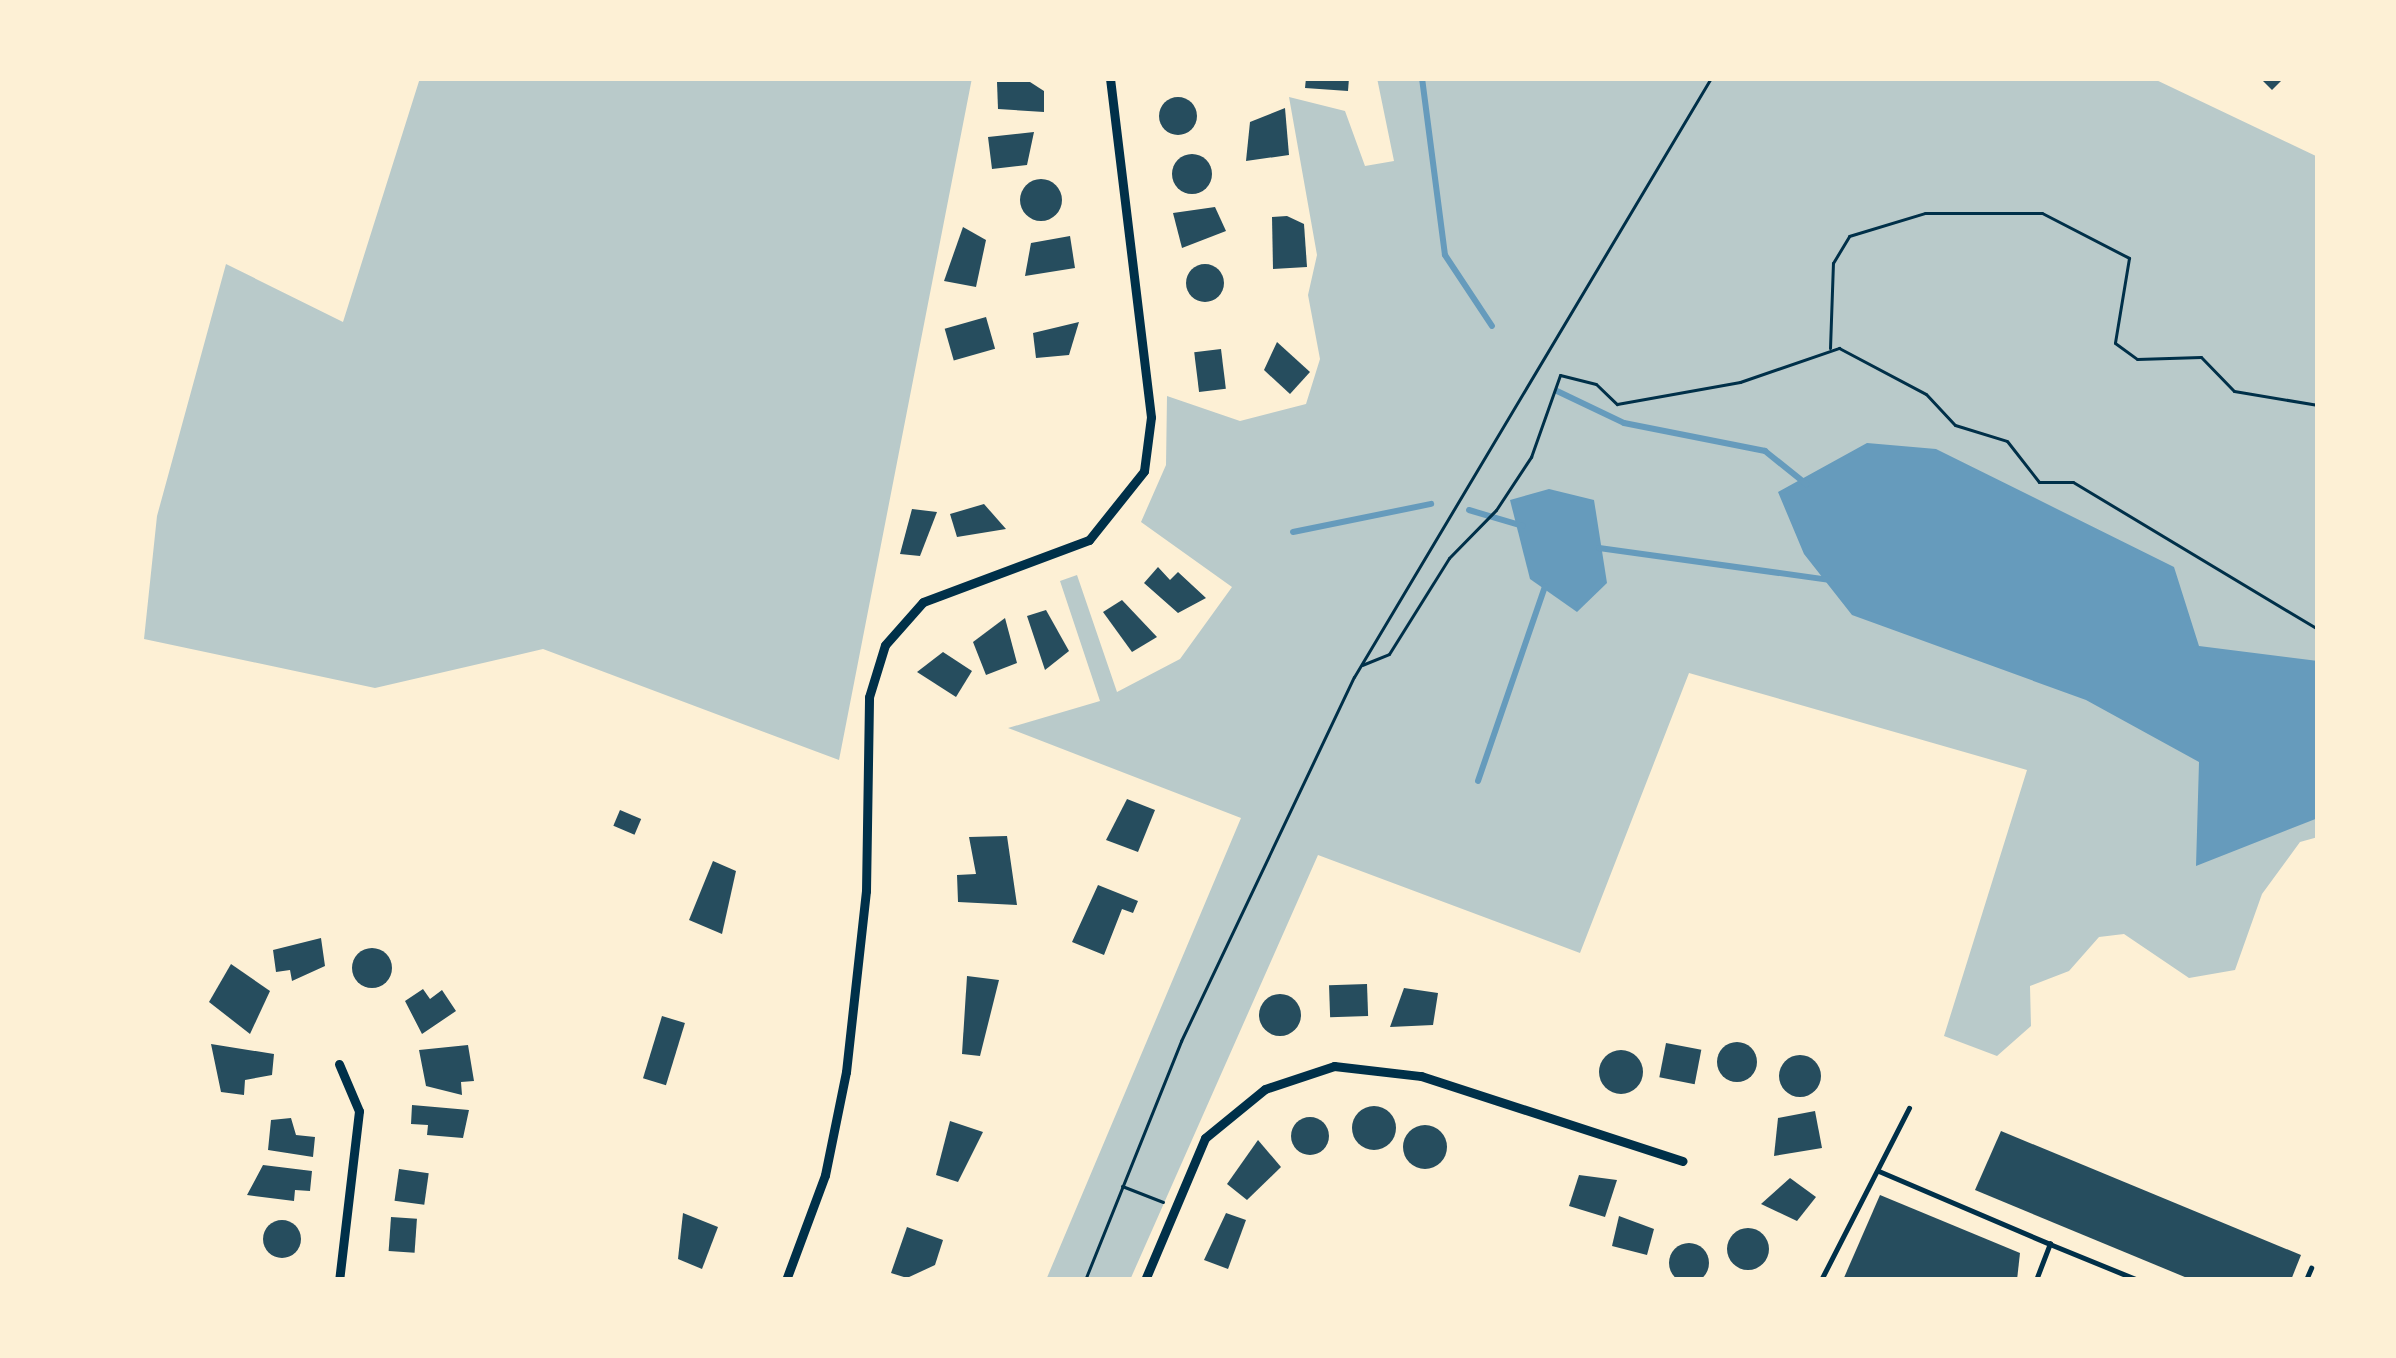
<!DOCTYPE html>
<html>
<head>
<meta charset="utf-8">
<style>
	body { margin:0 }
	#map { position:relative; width:2396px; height:1358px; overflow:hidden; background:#fdf0d5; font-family:Jost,sans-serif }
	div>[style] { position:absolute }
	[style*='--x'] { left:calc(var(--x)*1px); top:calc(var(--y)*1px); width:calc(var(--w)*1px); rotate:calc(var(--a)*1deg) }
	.green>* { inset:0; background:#b9caca }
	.water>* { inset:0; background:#669bbc }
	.stream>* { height:6px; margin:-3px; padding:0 3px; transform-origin:3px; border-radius:3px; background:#669bbc }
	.building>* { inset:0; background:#264d5e; transform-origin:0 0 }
	.round { border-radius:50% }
	.path>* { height:3px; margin:-1.5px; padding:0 1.5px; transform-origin:1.5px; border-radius:1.5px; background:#003049 }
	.service>* { height:4.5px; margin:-2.25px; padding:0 2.25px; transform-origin:2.25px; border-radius:2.25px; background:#003049 }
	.minor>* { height:9px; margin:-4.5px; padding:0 4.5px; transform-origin:4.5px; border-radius:4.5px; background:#003049 }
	span { translate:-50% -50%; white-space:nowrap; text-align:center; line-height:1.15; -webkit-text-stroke:9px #fdf0d5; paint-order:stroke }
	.frame { position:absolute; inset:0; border:81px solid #fdf0d5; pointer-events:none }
</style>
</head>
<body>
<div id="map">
	<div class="green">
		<i style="clip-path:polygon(420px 78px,972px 78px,839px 760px,543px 649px,375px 688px,144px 639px,157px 516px,226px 264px,343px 322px)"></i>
		<i style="clip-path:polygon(1377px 78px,2152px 78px,2318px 157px,2318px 837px,2300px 842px,2262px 894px,2235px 970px,2189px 978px,2124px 934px,2099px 937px,2069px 971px,2030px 986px,2031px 1026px,1997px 1056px,1944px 1036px,2027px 770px,1689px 673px,1580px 953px,1318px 855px,1130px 1280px,1046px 1280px,1241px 818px,1008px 728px,1100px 701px,1060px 581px,1077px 575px,1117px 692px,1180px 659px,1232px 587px,1141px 522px,1166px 465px,1167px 396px,1240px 421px,1306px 404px,1320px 359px,1308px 295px,1317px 255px,1289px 97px,1345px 111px,1365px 166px,1394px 161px)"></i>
	</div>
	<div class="water">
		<i style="clip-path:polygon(1867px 443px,1936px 449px,2174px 567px,2199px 646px,2318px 661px,2318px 818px,2196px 866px,2199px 762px,2086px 700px,1852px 615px,1804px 554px,1778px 492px)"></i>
		<i style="clip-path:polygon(1549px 489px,1594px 500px,1607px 583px,1577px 612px,1530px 579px,1510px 500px)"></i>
	</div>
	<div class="stream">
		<i style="--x:1422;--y:78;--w:178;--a:82.6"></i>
		<i style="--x:1445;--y:255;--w:85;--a:56.5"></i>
		<i style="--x:1557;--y:391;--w:74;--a:25.5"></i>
		<i style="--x:1624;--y:423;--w:144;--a:11.2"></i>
		<i style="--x:1765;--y:451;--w:53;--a:38.8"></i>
		<i style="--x:1469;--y:510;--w:56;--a:16.5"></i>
		<i style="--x:1293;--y:532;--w:141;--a:-11.5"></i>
		<i style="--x:1599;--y:548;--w:232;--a:7.9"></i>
		<i style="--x:1478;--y:781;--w:206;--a:-71"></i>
	</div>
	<div class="building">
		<i style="clip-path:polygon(1306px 78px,1349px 78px,1348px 91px,1305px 88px)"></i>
		<i style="clip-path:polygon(2260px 78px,2284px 78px,2272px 90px)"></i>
		<i style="clip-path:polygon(997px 82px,1030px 82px,1044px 91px,1044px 112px,998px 109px)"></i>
		<i class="round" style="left:1159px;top:97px;width:38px;height:38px"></i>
		<i style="clip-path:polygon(1285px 108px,1289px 155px,1246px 161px,1250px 122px)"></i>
		<i style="clip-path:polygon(1034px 132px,1027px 165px,992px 169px,988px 137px)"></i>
		<i class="round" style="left:1172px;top:154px;width:40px;height:40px"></i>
		<i class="round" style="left:1020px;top:179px;width:42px;height:42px"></i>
		<i style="clip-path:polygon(1215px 207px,1226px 231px,1182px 248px,1173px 213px)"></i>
		<i style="clip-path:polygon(1287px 216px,1304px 224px,1307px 267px,1273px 269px,1272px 217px)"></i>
		<i style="clip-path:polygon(963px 227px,986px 240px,976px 287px,944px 281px)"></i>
		<i style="clip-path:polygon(1070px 236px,1075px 268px,1025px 276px,1031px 243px)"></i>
		<i class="round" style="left:1186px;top:264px;width:38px;height:38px"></i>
		<i style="left:986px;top:317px;width:33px;height:43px;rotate:74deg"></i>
		<i style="clip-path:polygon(1079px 322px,1069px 355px,1036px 358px,1033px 333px)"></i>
		<i style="clip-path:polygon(1277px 342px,1310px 372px,1290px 394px,1264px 370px)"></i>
		<i style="left:1221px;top:349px;width:40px;height:27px;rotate:83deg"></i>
		<i style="clip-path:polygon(984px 504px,1006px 529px,957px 537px,950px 514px)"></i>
		<i style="clip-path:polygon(912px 509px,937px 512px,920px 556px,900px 554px)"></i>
		<i style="clip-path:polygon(1158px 567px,1170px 580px,1178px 572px,1206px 598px,1178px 613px,1144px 583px)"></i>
		<i style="clip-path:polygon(1122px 600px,1157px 637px,1132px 652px,1103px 612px)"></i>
		<i style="clip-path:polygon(1046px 610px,1069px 651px,1045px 670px,1027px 616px)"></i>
		<i style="clip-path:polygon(1005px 618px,1017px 663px,986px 675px,973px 642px)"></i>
		<i style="clip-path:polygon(943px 652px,972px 671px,956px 697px,917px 672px)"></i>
		<i style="clip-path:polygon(1127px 799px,1155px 810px,1138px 852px,1106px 840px)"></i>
		<i style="left:620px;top:810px;width:23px;height:17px;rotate:23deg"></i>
		<i style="clip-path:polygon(1007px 836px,1017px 905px,958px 902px,957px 875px,976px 874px,969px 837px)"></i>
		<i style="clip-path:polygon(713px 861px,736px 871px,722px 934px,689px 920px)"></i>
		<i style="clip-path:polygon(1098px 885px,1138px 901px,1133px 913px,1122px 909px,1104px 955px,1072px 942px)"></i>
		<i style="clip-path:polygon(321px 938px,325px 966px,292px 981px,290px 970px,276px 972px,273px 950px)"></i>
		<i class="round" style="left:352px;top:948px;width:40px;height:40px"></i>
		<i style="clip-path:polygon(231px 964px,270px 991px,250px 1034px,209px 1002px)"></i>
		<i style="clip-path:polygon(967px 976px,999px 980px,980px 1056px,962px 1054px)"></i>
		<i style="left:1367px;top:984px;width:32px;height:38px;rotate:88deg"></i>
		<i style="clip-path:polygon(1404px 988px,1438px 993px,1433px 1025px,1390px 1027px)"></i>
		<i style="clip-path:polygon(423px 989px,430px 999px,442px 990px,456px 1011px,422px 1034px,405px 1001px)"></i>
		<i class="round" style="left:1259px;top:994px;width:42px;height:42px"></i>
		<i style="left:662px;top:1016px;width:24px;height:65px;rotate:17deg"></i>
		<i class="round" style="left:1717px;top:1042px;width:40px;height:40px"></i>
		<i style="left:1666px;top:1043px;width:36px;height:35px;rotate:11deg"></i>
		<i style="clip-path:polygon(211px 1044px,274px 1054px,272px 1075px,245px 1080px,244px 1095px,221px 1092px)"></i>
		<i style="clip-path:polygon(468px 1045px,474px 1081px,461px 1082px,462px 1095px,426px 1086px,419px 1050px)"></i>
		<i class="round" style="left:1599px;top:1050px;width:44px;height:44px"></i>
		<i class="round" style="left:1779px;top:1055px;width:42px;height:42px"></i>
		<i style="clip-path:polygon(412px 1105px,469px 1110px,463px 1138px,427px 1135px,428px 1125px,411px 1124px)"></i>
		<i class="round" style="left:1352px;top:1106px;width:44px;height:44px"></i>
		<i style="clip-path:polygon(1815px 1111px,1822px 1148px,1774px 1156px,1778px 1118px)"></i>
		<i class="round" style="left:1291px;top:1117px;width:38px;height:38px"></i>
		<i style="clip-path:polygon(291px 1118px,296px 1135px,315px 1137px,313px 1157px,268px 1150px,271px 1120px)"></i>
		<i style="clip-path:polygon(950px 1121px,983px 1132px,958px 1182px,936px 1175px)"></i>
		<i class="round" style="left:1403px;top:1125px;width:44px;height:44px"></i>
		<i style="clip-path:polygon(2001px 1131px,2301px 1255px,2291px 1280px,2192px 1280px,1975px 1190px)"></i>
		<i style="clip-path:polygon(1258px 1140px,1281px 1167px,1247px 1200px,1227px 1184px)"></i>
		<i style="clip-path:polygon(263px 1165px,312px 1171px,310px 1191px,295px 1190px,294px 1201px,247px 1195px)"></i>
		<i style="left:399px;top:1169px;width:30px;height:32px;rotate:8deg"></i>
		<i style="clip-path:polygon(1579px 1175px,1617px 1180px,1605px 1217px,1569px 1206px)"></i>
		<i style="clip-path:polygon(1790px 1178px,1816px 1197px,1797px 1221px,1761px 1204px)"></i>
		<i style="clip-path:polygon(1880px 1195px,2020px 1253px,2017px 1280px,1843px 1280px)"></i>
		<i style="clip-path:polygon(683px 1213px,718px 1227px,702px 1269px,678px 1259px)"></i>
		<i style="clip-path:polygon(1226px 1213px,1246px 1220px,1228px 1269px,1204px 1260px)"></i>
		<i style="clip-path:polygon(1619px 1216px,1654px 1229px,1647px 1255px,1612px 1246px)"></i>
		<i style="left:391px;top:1217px;width:26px;height:34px;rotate:4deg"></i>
		<i class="round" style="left:263px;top:1220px;width:38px;height:38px"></i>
		<i style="clip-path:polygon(907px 1227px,943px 1240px,935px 1265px,907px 1278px,891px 1273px)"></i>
		<i class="round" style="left:1727px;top:1228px;width:42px;height:42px"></i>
		<i class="round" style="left:1669px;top:1243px;width:40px;height:40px"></i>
	</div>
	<div class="path">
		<i style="--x:1830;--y:348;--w:85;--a:-88"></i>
		<i style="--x:1833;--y:263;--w:31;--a:-59"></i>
		<i style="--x:1849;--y:236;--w:79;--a:-16.8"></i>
		<i style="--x:1925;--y:213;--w:117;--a:0"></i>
		<i style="--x:2042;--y:213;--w:98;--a:27.3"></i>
		<i style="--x:2129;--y:258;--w:86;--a:99.4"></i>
		<i style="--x:2115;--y:343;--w:27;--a:36"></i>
		<i style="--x:2137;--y:359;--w:64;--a:-1.8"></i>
		<i style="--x:2201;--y:357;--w:47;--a:45.9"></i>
		<i style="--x:2234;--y:391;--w:85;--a:9.5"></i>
		<i style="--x:1362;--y:665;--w:29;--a:-22"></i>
		<i style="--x:1389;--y:654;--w:113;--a:-58"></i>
		<i style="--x:1449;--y:558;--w:67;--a:-45.6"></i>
		<i style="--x:1496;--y:510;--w:64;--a:-56.6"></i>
		<i style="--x:1531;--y:457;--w:87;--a:-70.5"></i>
		<i style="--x:1560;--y:375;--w:37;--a:14"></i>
		<i style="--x:1596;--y:384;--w:29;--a:44"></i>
		<i style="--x:1617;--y:404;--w:125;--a:-10.1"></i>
		<i style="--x:1740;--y:382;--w:105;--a:-19"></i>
		<i style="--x:1839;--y:348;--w:98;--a:27.9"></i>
		<i style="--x:1926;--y:394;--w:42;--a:46.9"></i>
		<i style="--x:1955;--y:425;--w:54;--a:17.1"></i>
		<i style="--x:2007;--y:441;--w:52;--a:52"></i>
		<i style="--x:2039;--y:482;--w:34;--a:0"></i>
		<i style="--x:2073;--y:482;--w:286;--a:31"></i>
		<i style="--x:1122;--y:1186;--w:44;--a:21.3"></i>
		<i style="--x:1085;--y:1280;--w:258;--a:-68.1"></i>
		<i style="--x:1181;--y:1041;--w:403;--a:-64.6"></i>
		<i style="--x:1354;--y:677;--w:697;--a:-59.21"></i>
	</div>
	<div class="service">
		<i style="--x:1879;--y:1171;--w:186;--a:23.1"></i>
		<i style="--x:1821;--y:1280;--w:193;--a:-62.9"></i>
		<i style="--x:2036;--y:1280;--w:39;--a:-69"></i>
		<i style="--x:2050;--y:1244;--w:95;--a:22.2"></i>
		<i style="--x:2306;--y:1280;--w:13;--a:-67"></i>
	</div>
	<div class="minor">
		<i style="--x:339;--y:1064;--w:51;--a:66.9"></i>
		<i style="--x:359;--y:1111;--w:170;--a:96.7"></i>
		<i style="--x:786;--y:1280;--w:112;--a:-69.6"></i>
		<i style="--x:825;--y:1175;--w:105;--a:-78.5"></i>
		<i style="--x:846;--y:1072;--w:182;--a:-83.7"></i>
		<i style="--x:866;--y:891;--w:194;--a:-89.1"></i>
		<i style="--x:869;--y:697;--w:54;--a:-72.9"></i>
		<i style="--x:885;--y:645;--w:57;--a:-48.5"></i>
		<i style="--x:923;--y:602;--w:177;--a:-20.5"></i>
		<i style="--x:1089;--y:540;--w:88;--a:-51.4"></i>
		<i style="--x:1144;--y:471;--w:54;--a:-82.6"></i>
		<i style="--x:1151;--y:417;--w:341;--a:-96.9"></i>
		<i style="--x:1145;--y:1280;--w:154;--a:-67.1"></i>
		<i style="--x:1205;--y:1138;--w:77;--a:-39.2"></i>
		<i style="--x:1265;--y:1089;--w:73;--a:-18.4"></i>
		<i style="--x:1334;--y:1066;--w:88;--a:6.6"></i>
		<i style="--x:1421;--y:1076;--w:275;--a:18"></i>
	</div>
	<div class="frame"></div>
</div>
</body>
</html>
